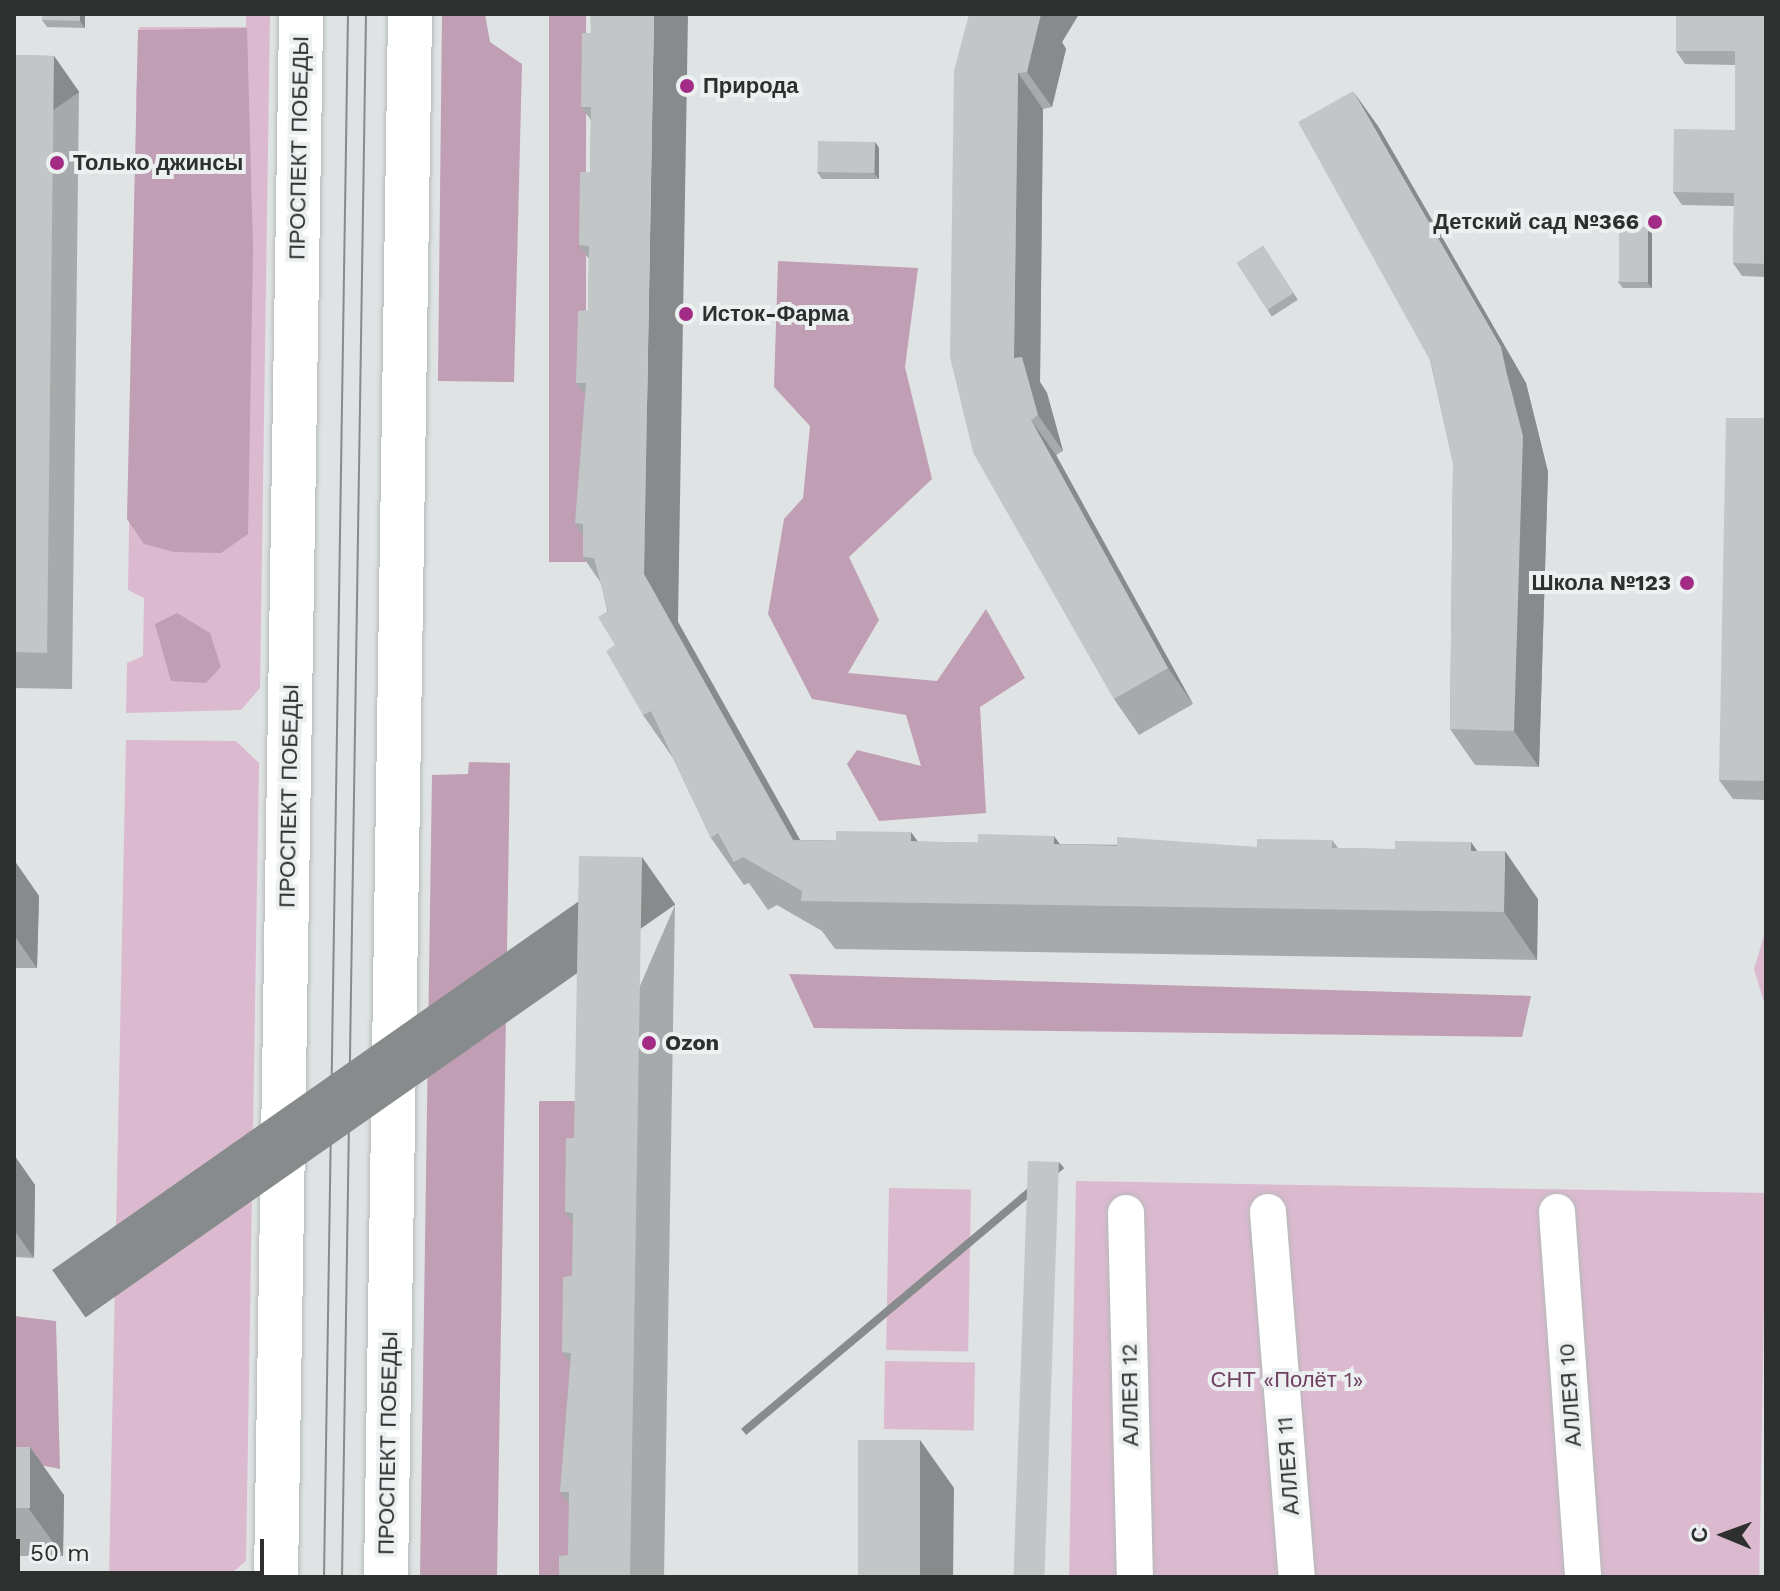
<!DOCTYPE html>
<html>
<head>
<meta charset="utf-8">
<style>
	body { margin:0 }
	#map { position:relative; width:1780px; height:1591px; overflow:hidden; background:#dfe3e3; font-family:"Work Sans",sans-serif }
	div>[style] { position:absolute }
	[style*='--x'] { left:calc(var(--x)*1px); top:calc(var(--y)*1px); width:calc(var(--w)*1px); rotate:calc(var(--a)*1deg) }
	.green>* { inset:0; background:#dbb9cf; transform-origin:0 0 }
	.forest>* { inset:0; background:#c09eb4; transform-origin:0 0 }
	.roads { filter:drop-shadow(0 0 2px #b5b9b9) drop-shadow(0 0 2px #b5b9b9) }
	.minor>* { height:36px; margin:-18px; padding:0 18px; transform-origin:18px; border-radius:18px; background:#fff }
	.primary>* { height:44px; margin:-22px; padding:0 22px; transform-origin:22px; border-radius:22px; background:#fff }
	.tram>* { height:2px; margin:-1px; padding:0 1px; transform-origin:1px; border-radius:1px; background:#888b8b }
	.wall>* { inset:0; background:#a7aaaa; transform-origin:0 0 }
	.shaded-wall>* { inset:0; background:#888b8b; transform-origin:0 0 }
	.building>* { inset:0; background:#c2c6c6; transform-origin:0 0 }
	.dots>* { width:22px; height:22px; translate:-50% -50%; box-sizing:border-box; border:4px solid #ecf0f0; border-radius:50% }
	span { translate:-50% -50%; white-space:nowrap; text-align:center; line-height:1.15; -webkit-text-stroke:8px #ecf0f0; paint-order:stroke }
	.poi-label { font-size:22px; color:#2e3030; font-weight:700 }
	.left { translate:0 -50%; text-align:left }
	.right { translate:-100% -50%; text-align:right }
	.street-label { font-size:22px; color:#2e3030 }
	.park-label { font-size:22px; color:#714162 }
	.frame { position:absolute; inset:0; border:16px solid #2e3030; pointer-events:none }
	.north { position:absolute; left:1684px; top:1495px; width:80px; height:80px; -webkit-text-stroke:6px #ecf0f0; paint-order:stroke; rotate:271deg; font-size:22px; font-weight:700; line-height:32px; text-align:center; color:#2e3030 }
	.north::after { content:''; display:block; margin:auto; width:28px; height:36px; background:#2e3030; clip-path:polygon(50% 0,100% 100%,50% 72%,0 100%) }
	.scale { position:absolute; left:16px; top:1539px; width:248px; height:36px; box-sizing:border-box; border:4px solid #2e3030; border-top:0; padding-left:10px; font-size:24px; line-height:28px; white-space:nowrap; color:#2e3030; -webkit-text-stroke:6px #ecf0f0; paint-order:stroke }
</style>
</head>
<body>
<div id="map">
	<div class="green">
		<i style="clip-path:polygon(246px 14px,270px 14px,260px 688px,241px 710px,126px 713px,127px 663px,143px 656px,144px 598px,128px 590px,135px 175px,151px 167px,152px 110px,136px 102px,139px 27px,246px 27px)"></i>
		<i style="clip-path:polygon(126px 740px,236px 741px,259px 763px,246px 1561px,227px 1577px,109px 1577px)"></i>
		<i style="clip-path:polygon(1766px 929px,1766px 1009px,1754px 969px)"></i>
		<i style="left:1076px;top:1181px;width:690px;height:396px;rotate:1deg"></i>
		<i style="left:889px;top:1188px;width:82px;height:162px;rotate:1deg"></i>
		<i style="left:885px;top:1361px;width:90px;height:68px;rotate:1deg"></i>
	</div>
	<div class="forest">
		<i style="clip-path:polygon(442px 14px,485px 14px,490px 42px,522px 64px,514px 382px,438px 381px)"></i>
		<i style="left:549px;top:14px;width:37px;height:548px"></i>
		<i style="clip-path:polygon(247px 28px,253px 249px,248px 534px,221px 553px,174px 552px,144px 544px,127px 519px,138px 30px)"></i>
		<i style="clip-path:polygon(778px 261px,918px 268px,905px 367px,932px 479px,849px 557px,879px 620px,848px 673px,937px 681px,986px 609px,1025px 678px,980px 707px,986px 813px,879px 821px,847px 764px,857px 750px,921px 766px,906px 715px,812px 699px,768px 614px,784px 519px,803px 498px,810px 426px,774px 387px)"></i>
		<i style="clip-path:polygon(177px 613px,210px 633px,221px 667px,206px 683px,171px 681px,155px 624px)"></i>
		<i style="clip-path:polygon(469px 762px,510px 763px,497px 1577px,420px 1577px,432px 775px,468px 774px)"></i>
		<i style="clip-path:polygon(789px 974px,1531px 996px,1522px 1037px,814px 1028px)"></i>
		<i style="left:539px;top:1101px;width:51px;height:476px"></i>
		<i style="clip-path:polygon(14px 1316px,56px 1321px,60px 1469px,14px 1460px)"></i>
	</div>
	<div class="roads">
		<div class="minor">
			<i style="--x:1268;--y:1212;--w:366;--a:85.5"></i>
			<i style="--x:1557;--y:1212;--w:366;--a:85.9"></i>
			<i style="--x:1126;--y:1213;--w:364;--a:88.6"></i>
		</div>
		<div class="primary">
			<i style="--x:276;--y:1577;--w:1563;--a:-89.08"></i>
			<i style="--x:386;--y:1577;--w:1563;--a:-89.12"></i>
		</div>
	</div>
	<div class="tram">
		<i style="--x:324;--y:1577;--w:1563;--a:-89.12"></i>
		<i style="--x:342;--y:1577;--w:1563;--a:-89.12"></i>
	</div>
	<div class="wall">
		<i style="clip-path:polygon(85px 14px,85px 28px,47px 27px,42px 20px)"></i>
		<i style="clip-path:polygon(969px 14px,1079px 14px,1062px 42px,1066px 49px,1052px 107px,1043px 109px,1040px 382px,1047px 393px,1063px 451px,1056px 455px,1193px 704px,1139px 735px,1114px 699px,973px 452px)"></i>
		<i style="clip-path:polygon(1766px 14px,1766px 277px,1742px 276px,1733px 263px,1734px 206px,1682px 205px,1673px 192px,1735px 130px,1735px 65px,1685px 64px,1676px 51px)"></i>
		<i style="clip-path:polygon(591px 33px,678px 622px,800px 840px,1257px 847px,1332px 840px,1338px 848px,1477px 851px,1538px 899px,1537px 960px,835px 949px,822px 931px,777px 905px,768px 910px,749px 883px,744px 885px,711px 838px,673px 758px,643px 715px,615px 645px,601px 583px,583px 557px,583px 536px,575px 523px,585px 395px,576px 383px,588px 310px,589px 259px,579px 245px,590px 172px,591px 120px,581px 107px)"></i>
		<i style="clip-path:polygon(14px 55px,54px 56px,79px 92px,72px 689px,14px 688px)"></i>
		<i style="clip-path:polygon(1378px 126px,1526px 383px,1548px 472px,1539px 767px,1475px 765px,1450px 729px,1453px 463px)"></i>
		<i style="clip-path:polygon(875px 142px,879px 148px,879px 179px,822px 179px,817px 172px)"></i>
		<i style="clip-path:polygon(1648px 227px,1652px 234px,1652px 288px,1623px 288px,1618px 282px)"></i>
		<i style="left:1263px;top:246px;width:64px;height:31px;rotate:57deg"></i>
		<i style="clip-path:polygon(1766px 418px,1766px 800px,1733px 799px,1719px 780px)"></i>
		<i style="clip-path:polygon(14px 860px,39px 896px,37px 968px,14px 968px)"></i>
		<i style="clip-path:polygon(675px 905px,664px 1577px,559px 1577px,568px 1555px,569px 1504px,560px 1492px,570px 1363px,562px 1352px,572px 1276px,573px 1224px,565px 1212px,574px 1138px)"></i>
		<i style="clip-path:polygon(14px 1155px,35px 1185px,34px 1258px,14px 1257px)"></i>
		<i style="clip-path:polygon(14px 1447px,64px 1495px,63px 1556px,14px 1556px)"></i>
	</div>
	<div class="shaded-wall">
		<i style="clip-path:polygon(80px 14px,85px 14px,85px 28px,80px 21px)"></i>
		<i style="clip-path:polygon(654px 14px,688px 14px,678px 622px,827px 888px,793px 840px,644px 574px)"></i>
		<i style="clip-path:polygon(1038px 14px,1079px 14px,1062px 42px,1066px 49px,1052px 107px,1027px 72px)"></i>
		<i style="left:54px;top:56px;width:44px;height:597px;rotate:55deg"></i>
		<i style="clip-path:polygon(1018px 73px,1043px 109px,1040px 382px,1047px 393px,1063px 451px,1038px 415px,1014px 358px)"></i>
		<i style="clip-path:polygon(1353px 91px,1378px 126px,1526px 383px,1548px 472px,1539px 767px,1514px 731px,1501px 347px)"></i>
		<i style="clip-path:polygon(875px 142px,879px 148px,879px 179px,874px 173px)"></i>
		<i style="clip-path:polygon(1648px 227px,1652px 234px,1652px 288px,1647px 282px)"></i>
		<i style="clip-path:polygon(1031px 420px,1056px 455px,1193px 704px,1168px 668px)"></i>
		<i style="clip-path:polygon(911px 832px,945px 880px,911px 841px)"></i>
		<i style="clip-path:polygon(1054px 836px,1088px 883px,1054px 844px)"></i>
		<i style="clip-path:polygon(1471px 842px,1504px 890px,1471px 851px)"></i>
		<i style="clip-path:polygon(1505px 851px,1538px 899px,1537px 960px,1504px 912px)"></i>
		<i style="left:642px;top:857px;width:58px;height:720px;rotate:55deg"></i>
		<i style="clip-path:polygon(14px 860px,39px 896px,37px 968px,14px 935px)"></i>
		<i style="clip-path:polygon(14px 1155px,35px 1185px,34px 1258px,14px 1230px)"></i>
		<i style="left:1059px;top:1162px;width:8px;height:415px;rotate:50deg"></i>
		<i style="clip-path:polygon(920px 1440px,954px 1488px,953px 1577px,918px 1577px)"></i>
		<i style="clip-path:polygon(30px 1447px,64px 1495px,63px 1556px,29px 1509px)"></i>
	</div>
	<div class="building">
		<i style="clip-path:polygon(42px 14px,80px 14px,80px 21px,42px 20px)"></i>
		<i style="clip-path:polygon(590px 14px,654px 14px,644px 574px,793px 840px,836px 841px,836px 831px,911px 832px,911px 841px,945px 842px,978px 843px,978px 834px,1054px 836px,1054px 844px,1117px 846px,1117px 837px,1257px 847px,1257px 839px,1332px 840px,1332px 848px,1395px 849px,1395px 841px,1471px 842px,1471px 851px,1505px 851px,1504px 912px,801px 901px,802px 891px,743px 857px,734px 862px,718px 833px,711px 838px,651px 711px,643px 715px,606px 651px,615px 645px,598px 617px,608px 611px,594px 558px,583px 557px,583px 524px,575px 523px,586px 383px,576px 383px,578px 311px,588px 310px,589px 246px,579px 245px,580px 172px,590px 172px,591px 107px,581px 107px,582px 33px,591px 33px)"></i>
		<i style="clip-path:polygon(969px 14px,1041px 14px,1027px 72px,1018px 73px,1014px 358px,1022px 357px,1038px 415px,1031px 420px,1168px 668px,1114px 699px,973px 452px,950px 357px,954px 71px)"></i>
		<i style="clip-path:polygon(1676px 14px,1766px 14px,1766px 264px,1733px 263px,1734px 193px,1673px 192px,1674px 129px,1735px 130px,1735px 51px,1676px 51px)"></i>
		<i style="clip-path:polygon(14px 55px,54px 56px,47px 653px,14px 652px)"></i>
		<i style="clip-path:polygon(1353px 91px,1501px 347px,1506px 370px,1523px 436px,1514px 731px,1450px 729px,1453px 463px,1431px 362px,1298px 122px)"></i>
		<i style="left:818px;top:141px;width:57px;height:31px;rotate:1deg"></i>
		<i style="left:1619px;top:227px;width:29px;height:55px"></i>
		<i style="left:1263px;top:246px;width:56px;height:31px;rotate:57deg"></i>
		<i style="clip-path:polygon(1726px 418px,1766px 418px,1766px 781px,1719px 780px)"></i>
		<i style="clip-path:polygon(579px 856px,642px 857px,630px 1577px,559px 1577px,559px 1556px,568px 1555px,569px 1492px,560px 1492px,571px 1353px,562px 1352px,563px 1277px,572px 1276px,573px 1213px,565px 1212px,566px 1138px,574px 1138px)"></i>
		<i style="left:1028px;top:1161px;width:31px;height:416px;rotate:2deg"></i>
		<i style="left:858px;top:1440px;width:62px;height:137px"></i>
		<i style="left:14px;top:1447px;width:16px;height:61px"></i>
	</div>
	<div class="dots">
		<i style="left:687px;top:86px;background:#a22c85"></i>
		<i style="left:57px;top:163px;background:#a22c85"></i>
		<i style="left:1655px;top:222px;background:#a22c85"></i>
		<i style="left:686px;top:314px;background:#a22c85"></i>
		<i style="left:1687px;top:583px;background:#a22c85"></i>
		<i style="left:649px;top:1043px;background:#a22c85"></i>
	</div>
	<div class="poi-label">
		<span class="left" style="left:703px;top:86px">Природа</span>
		<span class="left" style="left:73px;top:163px">Только джинсы</span>
		<span class="right" style="left:1639px;top:222px">Детский сад №366</span>
		<span class="left" style="left:702px;top:314px">Исток-Фарма</span>
		<span class="right" style="left:1671px;top:583px">Школа №123</span>
		<span class="left" style="left:665px;top:1043px">Ozon</span>
	</div>
	<div class="street-label">
		<span style="left:299px;top:148px;rotate:-89deg">ПРОСПЕКТ ПОБЕДЫ</span>
		<span style="left:289px;top:796px;rotate:-89deg">ПРОСПЕКТ ПОБЕДЫ</span>
		<span style="left:1130px;top:1395px;rotate:-91deg">АЛЛЕЯ 12</span>
		<span style="left:1570px;top:1395px;rotate:-94deg">АЛЛЕЯ 10</span>
		<span style="left:388px;top:1443px;rotate:-89deg">ПРОСПЕКТ ПОБЕДЫ</span>
		<span style="left:1288px;top:1466px;rotate:-94deg">АЛЛЕЯ 11</span>
	</div>
	<div class="park-label">
		<span style="left:1287px;top:1380px">СНТ «Полёт 1»</span>
	</div>
	<div class="frame"></div>
	<div class="north">С</div>
	<div class="scale">50 m</div>
</div>
</body>
</html>
